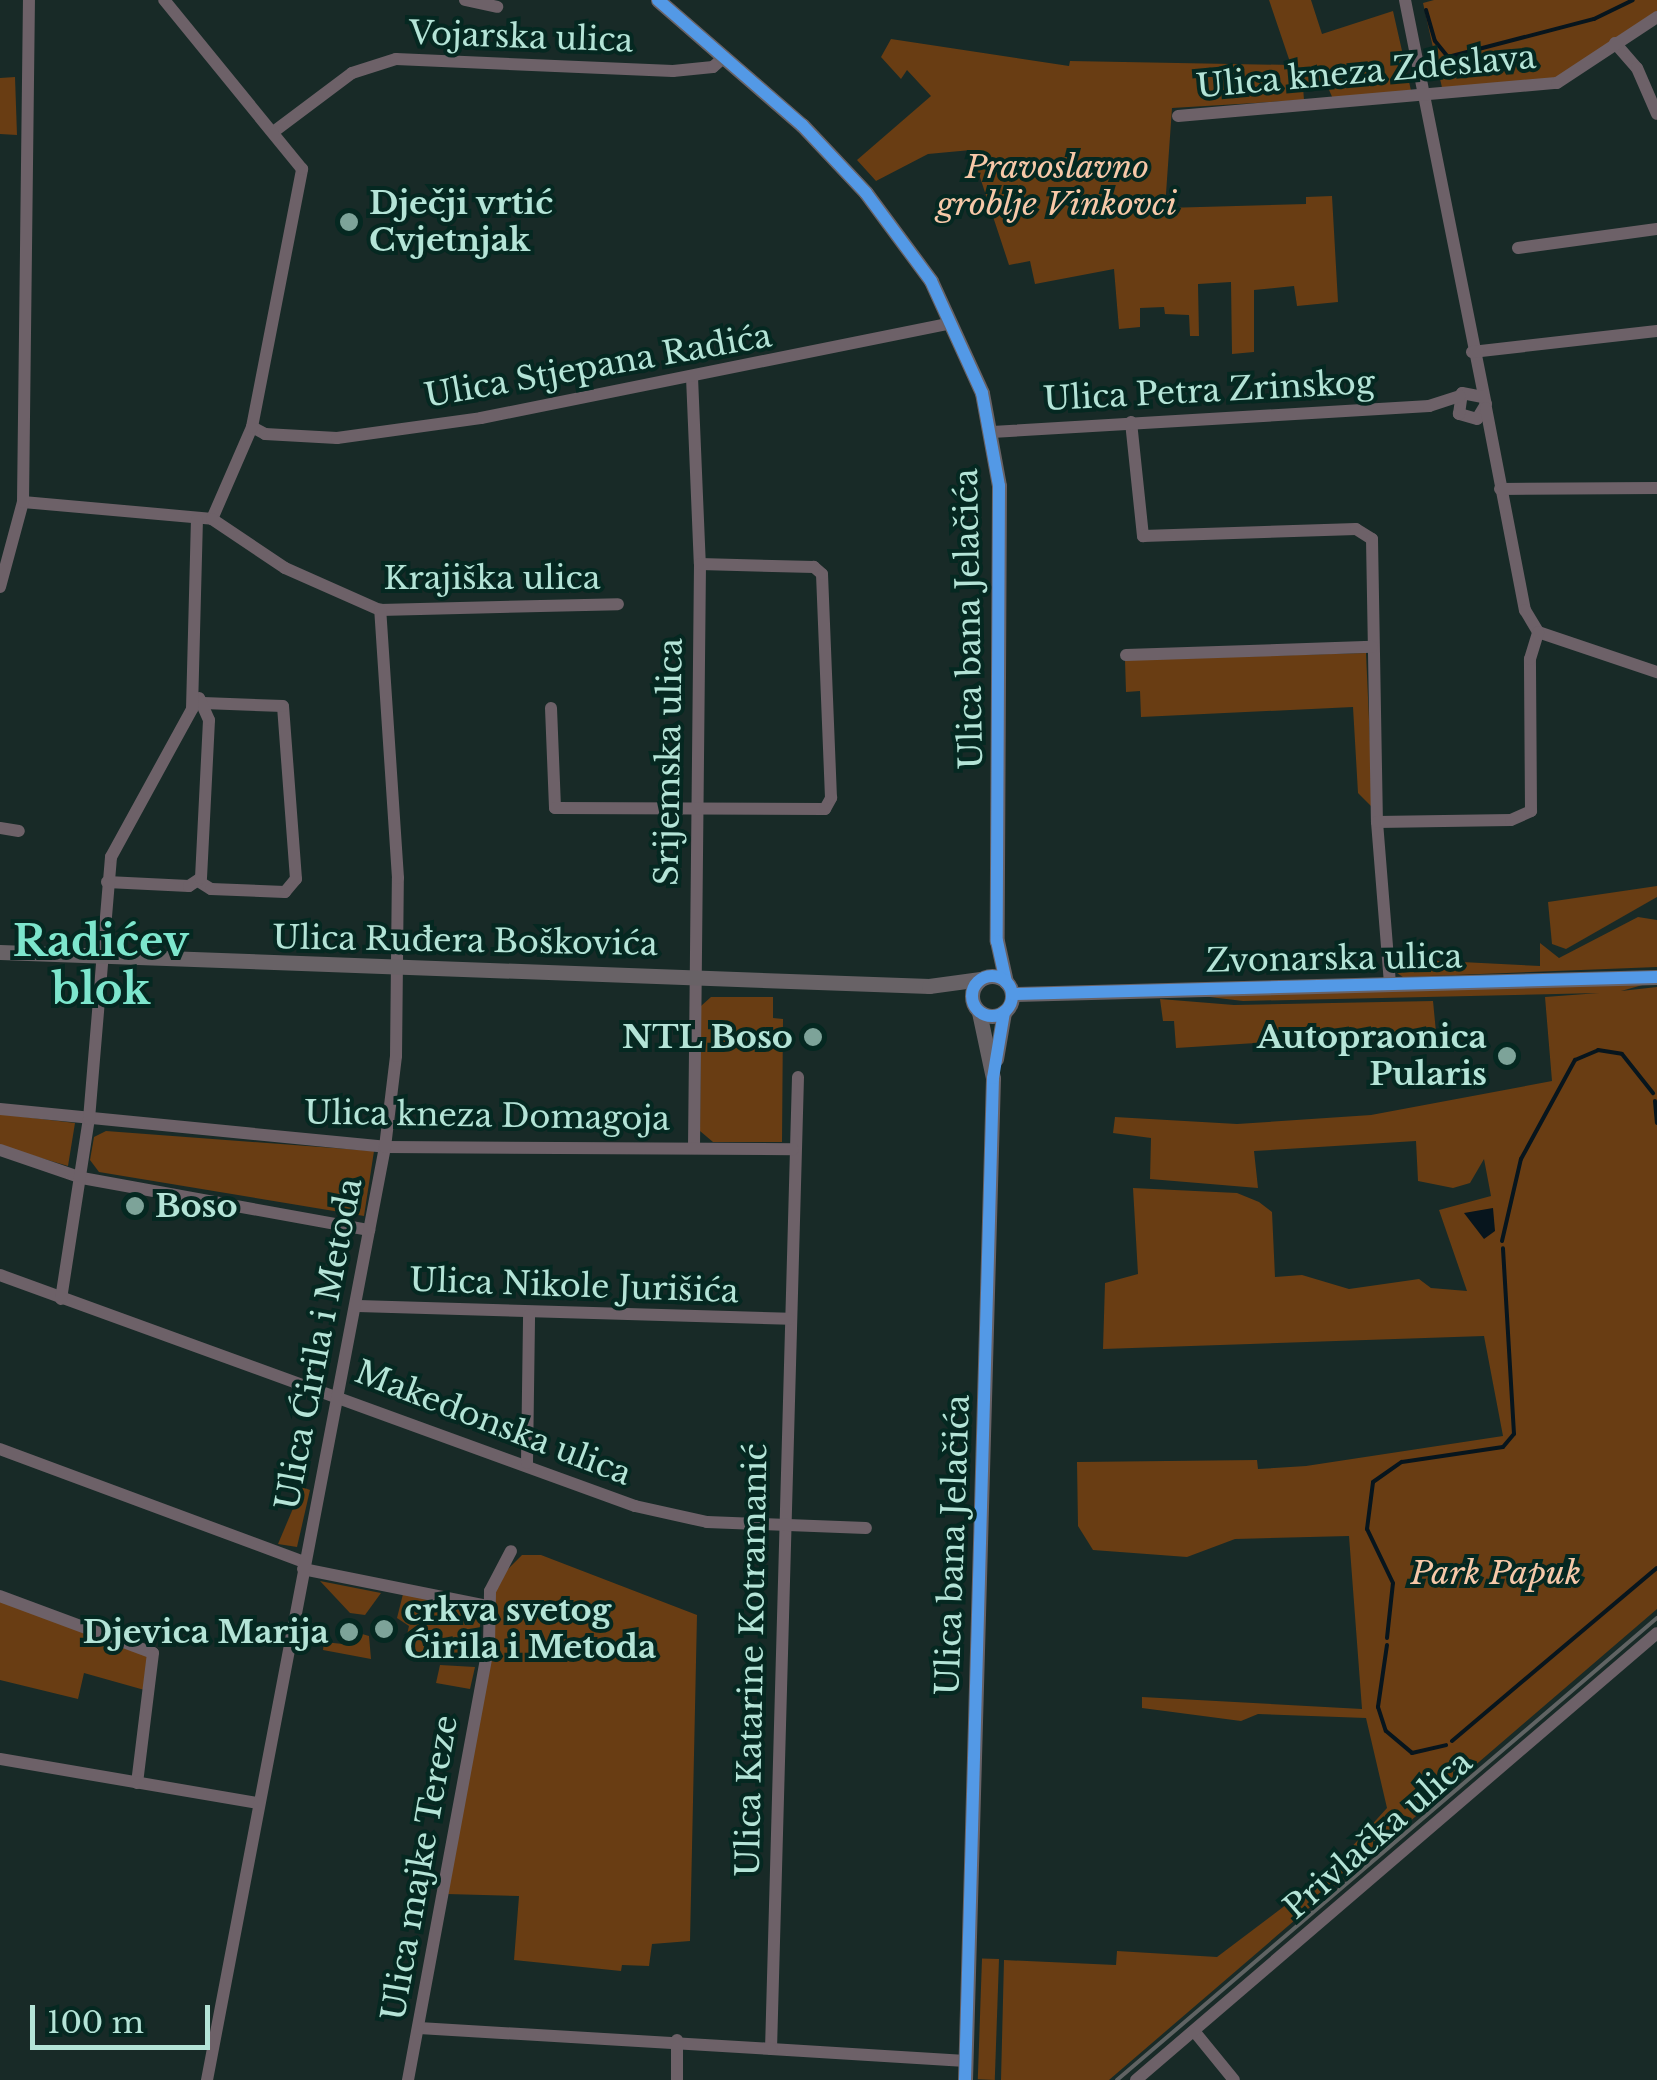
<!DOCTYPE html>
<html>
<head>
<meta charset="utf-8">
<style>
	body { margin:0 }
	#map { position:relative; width:1657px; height:2080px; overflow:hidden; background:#182a27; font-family:"Libre Baskerville",serif }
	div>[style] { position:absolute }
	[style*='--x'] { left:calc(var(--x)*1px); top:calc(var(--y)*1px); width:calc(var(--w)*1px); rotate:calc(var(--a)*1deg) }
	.green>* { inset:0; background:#693d13; transform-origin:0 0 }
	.water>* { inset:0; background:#07151d }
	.stream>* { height:4px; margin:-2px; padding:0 2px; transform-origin:2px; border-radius:2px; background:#07151d }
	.minor>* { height:12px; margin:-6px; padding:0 6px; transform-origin:6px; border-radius:6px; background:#6d6168 }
	.major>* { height:15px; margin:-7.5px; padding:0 7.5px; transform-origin:7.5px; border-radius:7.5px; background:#686266 }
	.major>.ring { margin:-7.5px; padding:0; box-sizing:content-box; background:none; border:15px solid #686266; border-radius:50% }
	.rail>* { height:4px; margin:-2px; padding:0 2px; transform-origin:2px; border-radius:2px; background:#606363 }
	.cycleway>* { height:12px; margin:-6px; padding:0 6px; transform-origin:6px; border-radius:6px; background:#5399e6 }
	.cycleway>.ring { margin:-6px; padding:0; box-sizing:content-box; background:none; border:12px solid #5399e6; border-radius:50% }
	.dots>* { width:28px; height:28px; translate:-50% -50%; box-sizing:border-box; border:5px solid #052821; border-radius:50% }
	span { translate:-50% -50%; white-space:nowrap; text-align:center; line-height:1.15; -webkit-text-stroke:8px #052821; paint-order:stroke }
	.street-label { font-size:32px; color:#b4e4d7 }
	.park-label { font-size:32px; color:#f6c8a8; font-style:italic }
	.poi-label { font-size:32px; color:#b4e4d7; font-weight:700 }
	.left { translate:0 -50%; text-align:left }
	.right { translate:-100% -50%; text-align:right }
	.district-label { font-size:42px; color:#7de6cd; font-weight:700 }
	.scale { position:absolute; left:30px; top:2005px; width:180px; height:45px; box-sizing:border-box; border:5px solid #b4e4d7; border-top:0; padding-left:12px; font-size:30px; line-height:35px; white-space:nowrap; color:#b4e4d7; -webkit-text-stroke:8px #052821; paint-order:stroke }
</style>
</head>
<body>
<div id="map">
	<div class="green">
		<i style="clip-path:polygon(1269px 0,1311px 0,1322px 34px,1393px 11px,1412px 95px,1333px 99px,1326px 83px,1303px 87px,1304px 100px,1172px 108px,1165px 208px,1306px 204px,1306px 197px,1332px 196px,1338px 302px,1297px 306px,1294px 286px,1254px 290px,1254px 352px,1232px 354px,1231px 282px,1198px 284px,1199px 336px,1190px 336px,1189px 315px,1165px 314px,1164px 307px,1140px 308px,1140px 327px,1119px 329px,1114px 269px,1035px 284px,1030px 261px,1009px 265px,971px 150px,928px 154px,876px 181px,857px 160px,931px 96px,907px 70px,901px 79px,881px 57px,891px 39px,1069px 66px,1070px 61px,1291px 65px)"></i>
		<i style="clip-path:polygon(1434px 0,1657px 0,1657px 11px,1557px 78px,1443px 92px,1423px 3px)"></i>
		<i style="clip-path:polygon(15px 77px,17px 135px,0 134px,0 78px)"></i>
		<i style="clip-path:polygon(1366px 653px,1373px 808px,1358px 793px,1353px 707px,1141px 717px,1140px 691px,1126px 692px,1125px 660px)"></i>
		<i style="clip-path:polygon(1657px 886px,1657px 897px,1566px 949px,1552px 944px,1548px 902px)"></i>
		<i style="clip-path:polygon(1638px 917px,1657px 920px,1657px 967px,1403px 977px,1394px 971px,1392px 960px,1402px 959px,1540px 966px,1540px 943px,1559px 958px)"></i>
		<i style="clip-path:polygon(1657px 981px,1621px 991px,1657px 987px,1657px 1609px,1109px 2080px,1001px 2080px,1004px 1960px,1116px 1965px,1117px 1951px,1217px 1957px,1328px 1873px,1387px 1808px,1366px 1718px,1258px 1714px,1241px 1721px,1142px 1708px,1142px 1697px,1362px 1709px,1349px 1536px,1235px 1539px,1187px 1557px,1093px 1550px,1078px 1526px,1077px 1462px,1257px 1460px,1258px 1469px,1306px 1466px,1503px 1436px,1484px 1336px,1103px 1349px,1105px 1283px,1138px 1274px,1133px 1188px,1237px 1193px,1259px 1202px,1272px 1212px,1275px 1277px,1302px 1275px,1349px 1289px,1419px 1279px,1431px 1288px,1467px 1291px,1439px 1210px,1491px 1196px,1484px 1159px,1470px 1183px,1453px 1188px,1418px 1181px,1416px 1141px,1254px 1151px,1258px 1188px,1150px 1179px,1151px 1138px,1113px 1133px,1115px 1117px,1237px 1124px,1371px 1115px,1552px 1081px,1545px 997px,1599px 993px,1243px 1001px,1193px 995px)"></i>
		<i style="clip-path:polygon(711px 997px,773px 997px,773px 1018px,783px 1019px,782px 1142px,713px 1142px,700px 1131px,701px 1006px)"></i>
		<i style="clip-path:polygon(1160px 999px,1234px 1005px,1433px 1001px,1436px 1032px,1176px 1048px,1174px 1021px,1163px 1021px)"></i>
		<i style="clip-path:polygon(0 1114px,75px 1123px,68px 1166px,0 1146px)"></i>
		<i style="clip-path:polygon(106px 1131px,374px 1151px,364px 1216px,99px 1172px,90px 1160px,94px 1137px)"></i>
		<i style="clip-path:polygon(302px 1487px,310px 1490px,297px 1547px,278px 1544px)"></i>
		<i style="clip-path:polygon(522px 1555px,541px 1555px,697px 1615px,690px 1941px,652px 1944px,649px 1966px,622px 1965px,621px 1971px,514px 1960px,519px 1896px,447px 1894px,493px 1600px,500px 1577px)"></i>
		<i style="clip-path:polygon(320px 1581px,381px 1593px,365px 1615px,350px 1613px)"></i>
		<i style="clip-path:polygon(403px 1594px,481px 1609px,478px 1656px,414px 1656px,405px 1643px,409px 1626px,397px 1618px)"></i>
		<i style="clip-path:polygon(0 1601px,150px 1656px,148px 1691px,84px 1673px,78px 1699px,0 1680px)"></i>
		<i style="clip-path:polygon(345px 1629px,369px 1636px,371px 1659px,323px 1650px,324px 1642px,343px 1644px)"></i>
		<i style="clip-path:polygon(440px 1665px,475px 1667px,470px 1689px,436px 1683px)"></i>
		<i style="left:999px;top:1959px;width:121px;height:17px;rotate:92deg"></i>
	</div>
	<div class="water">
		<i style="clip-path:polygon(1493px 1208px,1495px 1231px,1484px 1239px,1464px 1213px)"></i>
	</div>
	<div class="stream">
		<i style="--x:1426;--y:10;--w:32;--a:74"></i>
		<i style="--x:1435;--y:41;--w:21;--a:51"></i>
		<i style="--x:1448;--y:57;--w:151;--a:-14.6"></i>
		<i style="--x:1594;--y:19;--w:43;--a:-26"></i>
		<i style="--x:1655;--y:1101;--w:22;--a:85"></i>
		<i style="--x:1502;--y:1241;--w:84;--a:-77"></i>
		<i style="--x:1521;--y:1159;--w:113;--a:-61.4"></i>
		<i style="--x:1575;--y:1060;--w:25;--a:-23"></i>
		<i style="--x:1598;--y:1050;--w:24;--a:9"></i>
		<i style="--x:1622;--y:1054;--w:50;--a:51.5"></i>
		<i style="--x:1387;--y:1638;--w:55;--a:-83.8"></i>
		<i style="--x:1393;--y:1583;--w:60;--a:-115.7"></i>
		<i style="--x:1367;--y:1529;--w:47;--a:-82.7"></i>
		<i style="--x:1373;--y:1482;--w:35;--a:-35"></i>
		<i style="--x:1402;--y:1462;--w:102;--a:-8.4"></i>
		<i style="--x:1503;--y:1447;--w:17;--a:-50"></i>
		<i style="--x:1514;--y:1434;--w:186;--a:-93.4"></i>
		<i style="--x:1387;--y:1645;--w:63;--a:98.3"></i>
		<i style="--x:1378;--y:1707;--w:25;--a:72"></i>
		<i style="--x:1386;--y:1731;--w:34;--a:40"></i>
		<i style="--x:1412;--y:1753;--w:35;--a:-13"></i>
		<i style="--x:1452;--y:1741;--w:268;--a:-40.2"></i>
	</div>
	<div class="minor">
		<i style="--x:465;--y:0;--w:33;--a:12"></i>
		<i style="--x:1405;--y:0;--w:412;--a:78.7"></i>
		<i style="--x:1486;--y:404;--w:17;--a:121"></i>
		<i style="--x:1477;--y:419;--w:19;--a:-164"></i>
		<i style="--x:1459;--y:414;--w:21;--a:-82"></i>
		<i style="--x:1462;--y:393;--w:21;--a:11"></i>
		<i style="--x:1615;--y:43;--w:33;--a:49"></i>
		<i style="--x:1637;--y:68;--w:50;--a:66.5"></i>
		<i style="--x:1178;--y:116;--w:380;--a:-5"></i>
		<i style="--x:1557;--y:83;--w:120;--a:-33.4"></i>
		<i style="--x:276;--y:130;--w:95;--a:-36.9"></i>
		<i style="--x:352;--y:73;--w:46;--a:-17.7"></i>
		<i style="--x:396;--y:59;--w:277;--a:2.5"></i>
		<i style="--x:673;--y:71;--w:40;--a:-5.7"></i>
		<i style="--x:713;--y:67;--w:12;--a:-42"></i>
		<i style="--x:1518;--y:248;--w:140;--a:-7.8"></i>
		<i style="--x:1472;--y:352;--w:186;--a:-6.5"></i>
		<i style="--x:692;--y:377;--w:187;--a:87.6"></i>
		<i style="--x:700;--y:564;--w:584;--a:90.59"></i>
		<i style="--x:1486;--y:408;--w:206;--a:79.1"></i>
		<i style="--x:1525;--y:610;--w:26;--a:59"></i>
		<i style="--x:1131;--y:422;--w:115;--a:84"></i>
		<i style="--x:1143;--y:536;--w:213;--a:-1.9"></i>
		<i style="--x:1356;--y:529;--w:19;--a:32"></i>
		<i style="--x:1372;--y:539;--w:283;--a:89"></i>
		<i style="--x:1377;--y:822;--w:163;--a:85.4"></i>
		<i style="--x:252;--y:427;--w:15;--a:28"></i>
		<i style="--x:265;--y:434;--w:72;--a:3.2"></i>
		<i style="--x:337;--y:438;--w:145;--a:-7.9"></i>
		<i style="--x:481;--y:418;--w:480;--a:-11.4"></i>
		<i style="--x:992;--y:432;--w:438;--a:-3.4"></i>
		<i style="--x:1429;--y:406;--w:32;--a:-18"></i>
		<i style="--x:1500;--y:489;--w:157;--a:-0.4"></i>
		<i style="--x:23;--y:502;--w:190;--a:5.1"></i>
		<i style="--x:212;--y:519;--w:100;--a:-66.5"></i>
		<i style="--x:252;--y:427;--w:263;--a:-79"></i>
		<i style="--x:302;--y:169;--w:218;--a:-129.2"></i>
		<i style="--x:212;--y:519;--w:88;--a:33.9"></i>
		<i style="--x:285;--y:568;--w:104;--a:23.9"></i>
		<i style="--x:380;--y:610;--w:238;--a:-1.4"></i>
		<i style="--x:0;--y:587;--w:88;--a:-74.9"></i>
		<i style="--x:23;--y:502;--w:502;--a:-89.32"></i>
		<i style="--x:1538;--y:632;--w:126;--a:18.6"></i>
		<i style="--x:1126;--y:655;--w:246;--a:-1.9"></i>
		<i style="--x:551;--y:708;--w:100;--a:87.7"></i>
		<i style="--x:555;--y:808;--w:270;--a:0.2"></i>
		<i style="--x:825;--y:809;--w:13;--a:-61"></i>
		<i style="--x:831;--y:798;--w:224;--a:-92.3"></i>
		<i style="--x:822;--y:574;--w:11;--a:-139"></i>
		<i style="--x:814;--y:567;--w:114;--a:-178.5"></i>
		<i style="--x:1377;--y:822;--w:134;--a:-0.9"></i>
		<i style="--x:1511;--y:820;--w:22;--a:-24"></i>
		<i style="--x:1531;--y:811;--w:152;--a:-90.4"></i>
		<i style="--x:1530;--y:659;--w:28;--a:-73"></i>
		<i style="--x:0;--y:828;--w:19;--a:9"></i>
		<i style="--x:198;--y:881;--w:15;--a:32"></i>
		<i style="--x:211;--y:889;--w:74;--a:2.3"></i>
		<i style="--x:285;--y:892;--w:17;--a:-50"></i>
		<i style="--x:296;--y:879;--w:173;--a:-94.3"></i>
		<i style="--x:283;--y:706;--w:80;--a:-177.9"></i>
		<i style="--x:107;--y:882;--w:82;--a:2.8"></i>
		<i style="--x:189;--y:886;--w:14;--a:-34"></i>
		<i style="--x:201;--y:878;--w:158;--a:-87.1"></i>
		<i style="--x:209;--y:720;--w:24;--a:-114"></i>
		<i style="--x:798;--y:1077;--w:972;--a:91.59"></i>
		<i style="--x:771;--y:2049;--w:195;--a:3.5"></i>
		<i style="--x:0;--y:1109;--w:387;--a:5.6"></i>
		<i style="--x:385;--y:1147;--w:408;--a:0.3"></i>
		<i style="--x:0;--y:1150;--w:87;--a:18.9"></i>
		<i style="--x:82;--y:1178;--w:292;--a:10.3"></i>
		<i style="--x:0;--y:1275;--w:676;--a:19.99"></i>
		<i style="--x:635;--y:1506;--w:74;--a:12.5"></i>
		<i style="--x:707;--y:1522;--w:159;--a:2.2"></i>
		<i style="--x:61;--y:1299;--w:182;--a:-81.2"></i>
		<i style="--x:89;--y:1119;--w:263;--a:-85.2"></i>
		<i style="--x:111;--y:857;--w:169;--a:-61.3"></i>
		<i style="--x:192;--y:709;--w:189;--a:-88.5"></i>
		<i style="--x:358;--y:1306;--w:431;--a:1.7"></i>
		<i style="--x:0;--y:1449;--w:324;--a:20.4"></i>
		<i style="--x:527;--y:1463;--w:148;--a:-89.2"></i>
		<i style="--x:303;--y:1569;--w:189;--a:11.3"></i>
		<i style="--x:0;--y:1596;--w:163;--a:20.4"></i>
		<i style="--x:153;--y:1653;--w:131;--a:97"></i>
		<i style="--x:0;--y:1759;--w:262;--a:9.7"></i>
		<i style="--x:419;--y:2028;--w:353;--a:3.4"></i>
		<i style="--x:1194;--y:2031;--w:63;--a:50.8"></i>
		<i style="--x:677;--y:2040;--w:40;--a:90"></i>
		<i style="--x:207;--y:2080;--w:950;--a:-79.2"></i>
		<i style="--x:385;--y:1147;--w:92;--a:-83.1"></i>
		<i style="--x:396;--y:1056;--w:178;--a:-89.4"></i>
		<i style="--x:398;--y:878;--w:269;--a:-93.8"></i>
		<i style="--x:408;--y:2080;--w:442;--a:-79.5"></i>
		<i style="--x:489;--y:1645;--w:54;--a:-88.9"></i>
		<i style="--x:490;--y:1591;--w:45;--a:-62.3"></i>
		<i style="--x:1136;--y:2080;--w:686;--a:-40.63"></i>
	</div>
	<div class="major">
		<i style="--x:658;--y:0;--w:191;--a:41"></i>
		<i style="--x:802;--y:125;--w:93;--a:46.7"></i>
		<i style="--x:866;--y:193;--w:109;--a:53.5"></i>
		<i style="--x:931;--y:281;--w:123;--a:65.5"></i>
		<i style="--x:982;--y:393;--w:95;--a:79.6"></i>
		<i style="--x:999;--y:486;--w:455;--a:90.3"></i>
		<i style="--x:997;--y:941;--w:42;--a:77.6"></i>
		<i style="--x:0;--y:952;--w:930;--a:2.1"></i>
		<i style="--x:929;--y:986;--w:52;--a:-7.7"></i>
		<i class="ring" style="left:972px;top:976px;width:25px;height:25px"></i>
		<i style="--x:1012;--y:994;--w:645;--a:-1.51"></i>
		<i style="--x:996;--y:1059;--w:48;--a:-80.3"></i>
		<i style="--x:965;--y:2080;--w:1002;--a:-88.4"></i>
		<i style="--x:993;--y:1078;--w:67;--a:-102"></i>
	</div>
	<div class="rail">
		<i style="--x:1117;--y:2080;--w:711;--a:-40.55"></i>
	</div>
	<div class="cycleway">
		<i style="--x:658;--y:0;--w:191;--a:41"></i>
		<i style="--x:802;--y:125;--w:93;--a:46.7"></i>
		<i style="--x:866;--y:193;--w:109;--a:53.5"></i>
		<i style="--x:931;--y:281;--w:123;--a:65.5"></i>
		<i style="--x:982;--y:393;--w:95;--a:79.6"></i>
		<i style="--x:999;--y:486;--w:455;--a:90.3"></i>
		<i style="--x:997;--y:941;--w:42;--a:77.6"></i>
		<i class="ring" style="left:972px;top:976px;width:28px;height:28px"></i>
		<i style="--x:1012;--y:994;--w:645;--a:-1.51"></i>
		<i style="--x:965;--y:2080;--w:1002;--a:-88.4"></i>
		<i style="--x:993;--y:1078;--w:67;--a:-80.5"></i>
	</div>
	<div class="dots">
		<i style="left:349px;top:222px;background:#7da399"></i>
		<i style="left:813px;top:1037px;background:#7da399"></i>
		<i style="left:1507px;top:1056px;background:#7da399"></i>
		<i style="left:135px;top:1206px;background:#7da399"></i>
		<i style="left:384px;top:1629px;background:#7da399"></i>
		<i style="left:349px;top:1632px;background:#7da399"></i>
	</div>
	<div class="street-label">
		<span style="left:521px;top:37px;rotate:2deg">Vojarska ulica</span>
		<span style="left:1366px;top:72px;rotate:-5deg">Ulica kneza Zdeslava</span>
		<span style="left:598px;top:366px;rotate:-10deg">Ulica Stjepana Radića</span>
		<span style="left:1209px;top:391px;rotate:-3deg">Ulica Petra Zrinskog</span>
		<span style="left:492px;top:578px">Krajiška ulica</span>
		<span style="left:969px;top:619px;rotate:-91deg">Ulica bana Jelačića</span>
		<span style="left:669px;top:762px;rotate:-89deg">Srijemska ulica</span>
		<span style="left:465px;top:941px;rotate:1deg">Ulica Ruđera Boškovića</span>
		<span style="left:1334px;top:959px;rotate:-1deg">Zvonarska ulica</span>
		<span style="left:487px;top:1116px;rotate:1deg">Ulica kneza Domagoja</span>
		<span style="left:574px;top:1286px;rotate:2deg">Ulica Nikole Jurišića</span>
		<span style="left:319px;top:1344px;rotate:-79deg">Ulica Ćirila i Metoda</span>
		<span style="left:493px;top:1423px;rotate:21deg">Makedonska ulica</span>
		<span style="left:953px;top:1545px;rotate:-88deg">Ulica bana Jelačića</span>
		<span style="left:752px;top:1660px;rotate:-89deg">Ulica Katarine Kotramanić</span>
		<span style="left:1378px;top:1835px;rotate:-41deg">Privlačka ulica</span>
		<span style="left:420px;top:1868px;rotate:-80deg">Ulica majke Tereze</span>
	</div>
	<div class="park-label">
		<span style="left:1057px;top:186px">Pravoslavno<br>groblje Vinkovci</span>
		<span style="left:1496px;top:1573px">Park Papuk</span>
	</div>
	<div class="poi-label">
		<span class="left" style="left:369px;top:222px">Dječji vrtić<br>Cvjetnjak</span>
		<span class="right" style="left:793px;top:1037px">NTL Boso</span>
		<span class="right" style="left:1487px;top:1056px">Autopraonica<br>Pularis</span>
		<span class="left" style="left:155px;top:1206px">Boso</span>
		<span class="left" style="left:404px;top:1629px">crkva svetog<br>Ćirila i Metoda</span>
		<span class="right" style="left:329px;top:1632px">Djevica Marija</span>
	</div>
	<div class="district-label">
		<span style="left:101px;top:965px">Radićev<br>blok</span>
	</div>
	<div class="scale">100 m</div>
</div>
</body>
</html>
